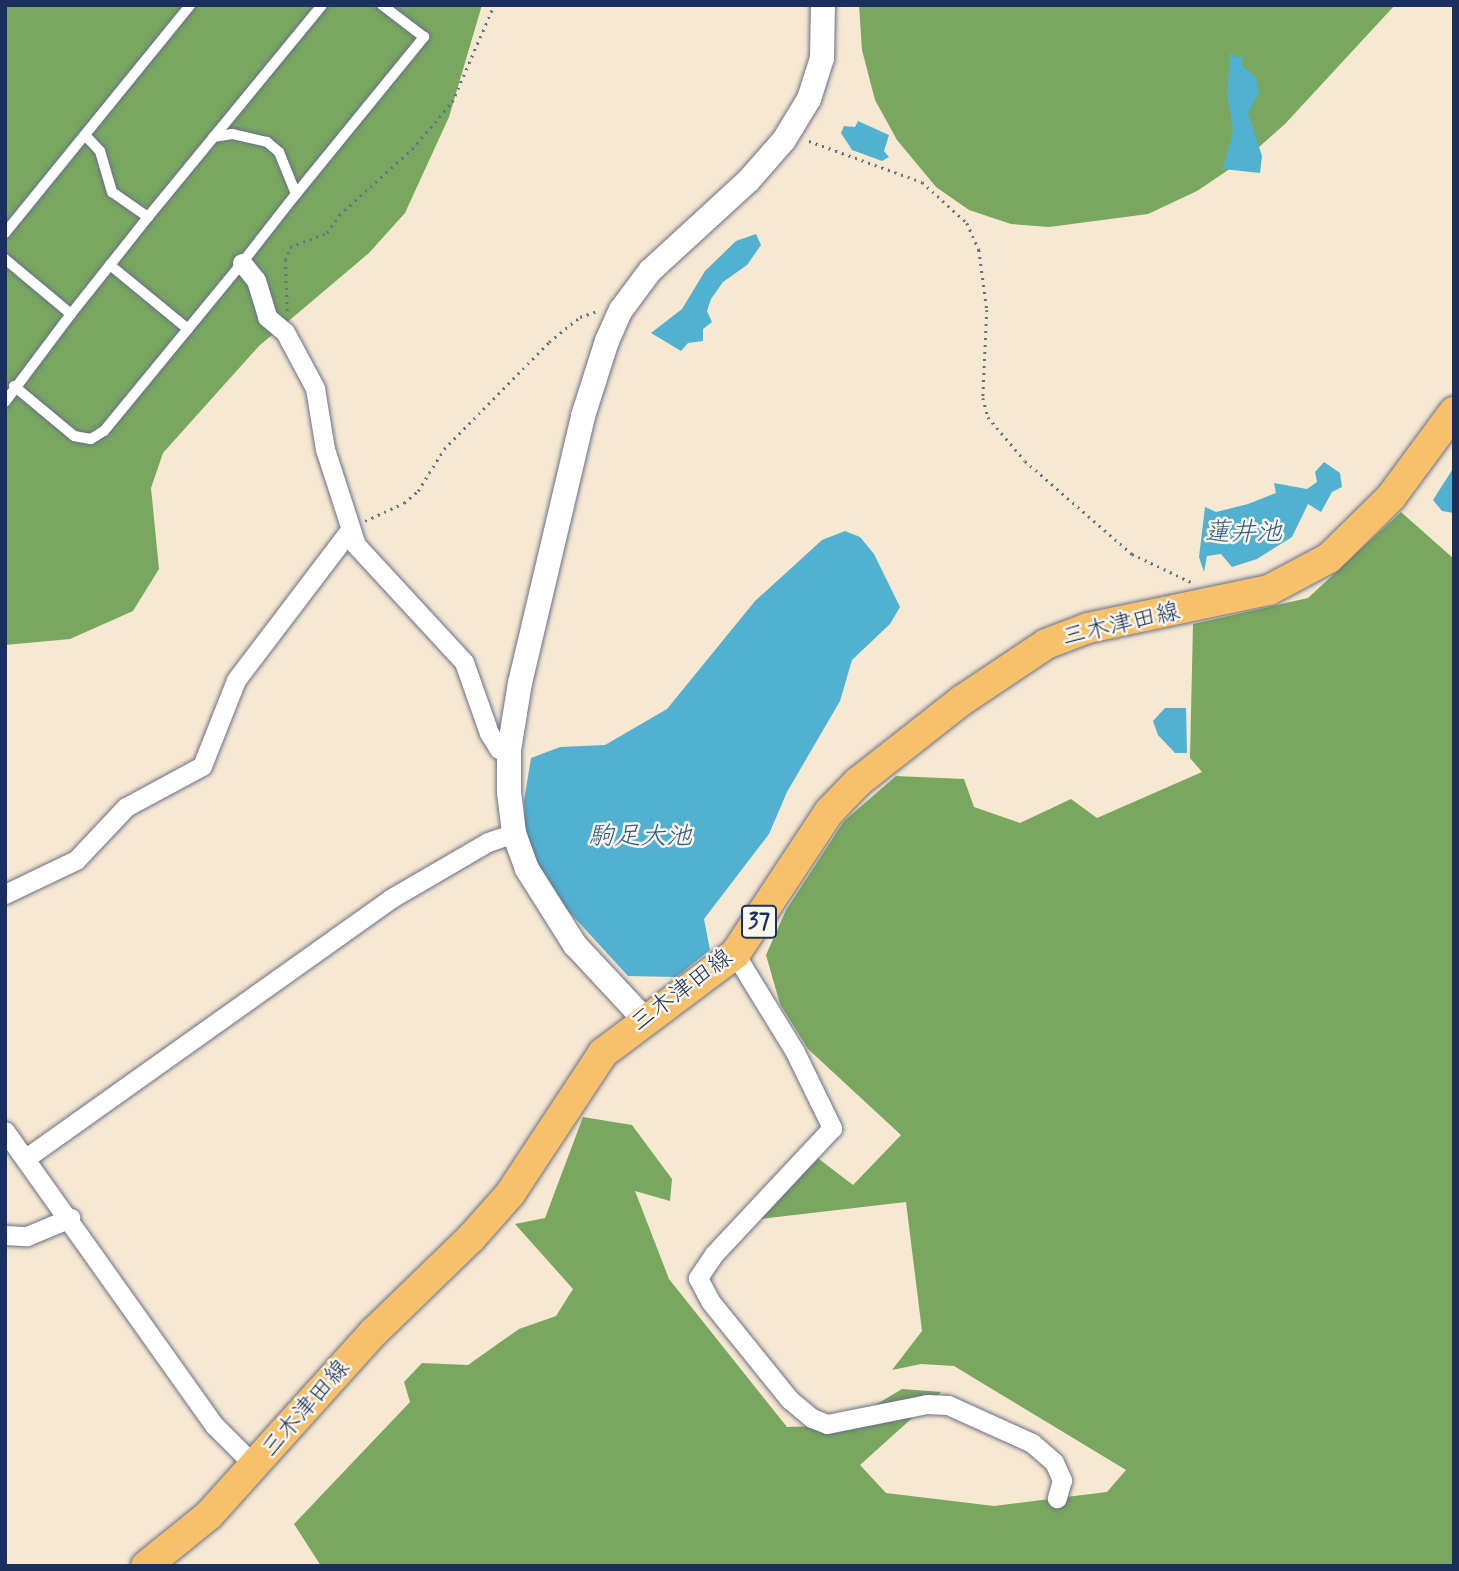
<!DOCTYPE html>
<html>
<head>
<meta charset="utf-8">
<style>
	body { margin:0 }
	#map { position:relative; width:1459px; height:1571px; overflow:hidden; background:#f7e8d2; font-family:Mynerve,"Klee One",sans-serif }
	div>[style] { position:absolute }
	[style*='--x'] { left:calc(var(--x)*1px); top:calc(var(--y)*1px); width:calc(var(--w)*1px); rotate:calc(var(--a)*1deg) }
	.forest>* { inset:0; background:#79a760 }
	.water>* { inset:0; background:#52b1d0 }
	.path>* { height:2.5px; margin-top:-1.25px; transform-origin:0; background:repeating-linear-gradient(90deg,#687087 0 2px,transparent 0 7px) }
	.roads { filter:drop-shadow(0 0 2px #687087) drop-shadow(0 0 2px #687087) }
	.service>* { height:10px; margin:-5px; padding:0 5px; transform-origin:5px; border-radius:5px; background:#fff }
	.minor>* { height:19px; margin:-9.5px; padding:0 9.5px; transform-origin:9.5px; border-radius:9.5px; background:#fff }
	.tertiary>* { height:24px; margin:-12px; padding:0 12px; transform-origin:12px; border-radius:12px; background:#fff }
	.primary>* { height:30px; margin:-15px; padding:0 15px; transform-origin:15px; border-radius:15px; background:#f7c06b }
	span { translate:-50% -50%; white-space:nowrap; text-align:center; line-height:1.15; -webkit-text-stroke:5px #fbf7ec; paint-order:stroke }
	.shield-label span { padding:2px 5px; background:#fbf7ec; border:2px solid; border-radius:5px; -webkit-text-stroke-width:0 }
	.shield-label { font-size:23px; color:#1b2f5e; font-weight:700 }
	.street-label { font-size:24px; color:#1b2f5e }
	.water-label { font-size:26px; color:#2e5c86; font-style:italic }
	.frame { position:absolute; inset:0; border:7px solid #1b2f5e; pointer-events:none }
</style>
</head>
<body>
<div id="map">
	<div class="forest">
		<i style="clip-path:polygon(5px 5px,482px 5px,449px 117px,405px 213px,369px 253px,259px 346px,163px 453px,151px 488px,159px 569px,133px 611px,70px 639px,5px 645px)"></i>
		<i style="clip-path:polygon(859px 5px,1395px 5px,1285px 124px,1249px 156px,1197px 191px,1148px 214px,1049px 227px,1011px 224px,969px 210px,936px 187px,897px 140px,875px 100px,862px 50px)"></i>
		<i style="clip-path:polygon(1401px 512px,1454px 559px,1454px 1566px,321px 1566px,294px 1524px,410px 1402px,404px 1382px,422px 1363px,468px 1365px,519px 1329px,556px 1316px,573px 1289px,515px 1224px,545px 1218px,583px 1117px,632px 1125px,672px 1179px,670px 1201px,635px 1191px,669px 1279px,787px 1427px,842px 1425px,902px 1389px,941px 1392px,860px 1465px,886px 1493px,994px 1506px,1107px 1492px,1126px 1470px,954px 1366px,921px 1364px,892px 1370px,922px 1331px,906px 1202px,760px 1219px,815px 1156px,853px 1185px,901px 1135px,808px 1049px,780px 1004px,766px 955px,786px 910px,844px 821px,896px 776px,964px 779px,974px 807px,1020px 823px,1071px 799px,1097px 818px,1202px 772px,1190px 758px,1193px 624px,1308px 598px)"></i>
	</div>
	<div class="water">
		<i style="clip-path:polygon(1230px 53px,1237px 58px,1242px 55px,1242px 66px,1255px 76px,1259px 92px,1248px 113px,1262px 156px,1260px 173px,1223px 169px,1233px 130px,1227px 95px)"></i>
		<i style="clip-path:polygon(858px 121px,889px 135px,884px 151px,889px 157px,882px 161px,852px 150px,841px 133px,844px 126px,855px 127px)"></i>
		<i style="clip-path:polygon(756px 234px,761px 245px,747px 265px,723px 282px,711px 299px,707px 311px,712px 322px,703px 329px,703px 341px,688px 343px,681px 351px,651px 333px,682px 309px,705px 271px,736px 241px)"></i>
		<i style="clip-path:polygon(1324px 462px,1340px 473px,1342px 487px,1332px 492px,1321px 512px,1308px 504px,1292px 537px,1257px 559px,1232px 567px,1221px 554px,1207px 556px,1204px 572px,1199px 557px,1205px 507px,1216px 512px,1248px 504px,1276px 493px,1274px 483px,1307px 489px,1317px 482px,1315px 472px)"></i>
		<i style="clip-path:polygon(1454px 467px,1454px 513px,1442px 511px,1433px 500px)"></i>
		<i style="clip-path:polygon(845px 531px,860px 537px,874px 554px,900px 607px,890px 624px,852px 660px,840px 701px,787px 792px,769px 834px,704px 919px,710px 950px,676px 977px,628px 976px,562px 904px,534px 857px,525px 828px,524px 801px,531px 758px,560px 747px,605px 745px,667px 709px,755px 601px,822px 540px)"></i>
		<i style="clip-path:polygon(1165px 708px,1186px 708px,1187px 753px,1175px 753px,1158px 735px,1153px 721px)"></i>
	</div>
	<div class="path">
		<i style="--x:809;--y:141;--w:120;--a:19.9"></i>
		<i style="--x:922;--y:182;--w:61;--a:42.3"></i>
		<i style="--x:967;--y:223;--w:30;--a:66"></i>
		<i style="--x:979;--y:250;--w:61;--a:82.4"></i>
		<i style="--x:987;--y:310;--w:88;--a:92.6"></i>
		<i style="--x:983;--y:398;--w:20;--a:75"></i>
		<i style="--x:988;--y:417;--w:57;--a:49.9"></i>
		<i style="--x:1025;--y:461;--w:142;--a:41"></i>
		<i style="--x:1132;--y:554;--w:65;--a:25.4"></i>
		<i style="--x:287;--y:311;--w:51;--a:-92.2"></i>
		<i style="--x:285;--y:260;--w:14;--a:-69"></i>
		<i style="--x:290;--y:247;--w:40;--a:-21"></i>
		<i style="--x:327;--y:233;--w:22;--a:-56"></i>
		<i style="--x:339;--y:215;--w:98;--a:-42.1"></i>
		<i style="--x:412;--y:149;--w:62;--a:-49.6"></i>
		<i style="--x:452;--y:102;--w:106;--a:-66.6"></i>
		<i style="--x:365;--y:521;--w:43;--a:-24.8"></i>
		<i style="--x:404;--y:503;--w:18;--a:-41"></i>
		<i style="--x:418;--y:491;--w:49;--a:-58.2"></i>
		<i style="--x:444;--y:449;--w:150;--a:-45.5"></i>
		<i style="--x:549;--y:342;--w:40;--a:-39"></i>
		<i style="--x:580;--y:317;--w:18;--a:-19"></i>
	</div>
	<div class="roads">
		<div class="service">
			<i style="--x:85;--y:135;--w:22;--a:47"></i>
			<i style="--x:100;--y:151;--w:43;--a:73.7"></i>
			<i style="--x:112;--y:192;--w:44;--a:34.8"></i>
			<i style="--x:148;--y:217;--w:274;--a:-50.6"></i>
			<i style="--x:296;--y:194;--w:203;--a:-50.8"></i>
			<i style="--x:424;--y:37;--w:53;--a:-142.7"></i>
			<i style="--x:148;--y:217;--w:61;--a:128.4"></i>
			<i style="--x:110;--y:265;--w:101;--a:39.4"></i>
			<i style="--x:5;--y:233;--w:294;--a:-50.9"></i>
			<i style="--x:5;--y:259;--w:86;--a:39.8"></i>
			<i style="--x:71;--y:314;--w:110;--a:126.9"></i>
			<i style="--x:71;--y:314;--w:63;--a:-51.5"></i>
			<i style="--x:14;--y:386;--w:78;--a:39.8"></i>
			<i style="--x:74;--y:436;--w:17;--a:10"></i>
			<i style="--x:91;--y:439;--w:15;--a:-32"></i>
			<i style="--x:104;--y:431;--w:217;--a:-50.6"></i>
			<i style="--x:242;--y:263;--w:88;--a:-52"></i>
			<i style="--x:296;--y:194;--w:45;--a:-112"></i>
			<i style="--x:279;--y:152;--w:16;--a:-140"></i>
			<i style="--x:267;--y:142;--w:36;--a:-167"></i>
			<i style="--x:232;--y:134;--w:19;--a:171"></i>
		</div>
		<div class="minor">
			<i style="--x:242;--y:263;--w:22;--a:51"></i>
			<i style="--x:256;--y:280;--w:39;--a:73"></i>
			<i style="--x:267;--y:317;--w:23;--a:40"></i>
			<i style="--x:285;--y:332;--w:64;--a:61.8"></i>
			<i style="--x:315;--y:388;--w:62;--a:80.7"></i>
			<i style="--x:325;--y:449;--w:101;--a:72.1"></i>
			<i style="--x:356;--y:545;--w:159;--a:47.3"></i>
			<i style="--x:464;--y:662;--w:75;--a:70.6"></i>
			<i style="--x:489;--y:733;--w:19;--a:58"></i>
			<i style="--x:499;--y:749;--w:10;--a:6"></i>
			<i style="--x:5;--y:894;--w:79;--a:-25.6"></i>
			<i style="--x:76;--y:860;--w:73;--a:-46.7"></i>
			<i style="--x:126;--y:807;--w:86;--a:-28.3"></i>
			<i style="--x:202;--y:766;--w:92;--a:-68.4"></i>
			<i style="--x:236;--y:680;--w:188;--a:-52.8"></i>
			<i style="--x:735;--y:954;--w:115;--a:58.5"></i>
			<i style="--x:795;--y:1052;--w:85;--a:64"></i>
			<i style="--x:832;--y:1128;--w:173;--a:133.1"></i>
			<i style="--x:714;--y:1254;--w:29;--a:124"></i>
			<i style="--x:698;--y:1278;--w:26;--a:62"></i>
			<i style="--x:710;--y:1301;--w:126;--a:51.1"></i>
			<i style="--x:789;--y:1399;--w:30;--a:40"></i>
			<i style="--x:812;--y:1418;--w:16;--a:22"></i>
			<i style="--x:827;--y:1424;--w:102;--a:-11.3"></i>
			<i style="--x:927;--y:1404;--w:21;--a:3"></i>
			<i style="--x:948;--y:1405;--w:92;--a:24.3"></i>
			<i style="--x:1032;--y:1443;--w:29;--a:41"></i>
			<i style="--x:1054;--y:1462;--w:20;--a:66"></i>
			<i style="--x:1062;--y:1480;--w:19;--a:106"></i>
			<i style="--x:5;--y:1131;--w:362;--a:54.6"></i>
			<i style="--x:215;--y:1426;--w:58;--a:45"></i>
			<i style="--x:26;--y:1158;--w:447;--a:-35.4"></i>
			<i style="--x:390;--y:899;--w:113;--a:-30.2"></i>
			<i style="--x:488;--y:842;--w:28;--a:-19"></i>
			<i style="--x:5;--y:1235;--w:22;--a:3"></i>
			<i style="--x:27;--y:1236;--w:47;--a:-22.7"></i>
		</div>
		<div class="tertiary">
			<i style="--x:645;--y:1020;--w:103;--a:-133"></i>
			<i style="--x:575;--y:945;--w:90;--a:-122.3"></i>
			<i style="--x:527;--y:869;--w:38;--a:-110"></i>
			<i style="--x:514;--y:833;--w:41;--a:-97"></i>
			<i style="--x:509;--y:792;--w:42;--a:-90"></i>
			<i style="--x:509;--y:750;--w:68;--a:-80.7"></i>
			<i style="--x:520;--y:683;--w:274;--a:-76.7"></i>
			<i style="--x:583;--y:416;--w:79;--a:-72.3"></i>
			<i style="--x:607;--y:341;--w:34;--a:-66"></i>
			<i style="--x:621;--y:310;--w:49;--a:-53.4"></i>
			<i style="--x:650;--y:271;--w:134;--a:-42.6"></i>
			<i style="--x:749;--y:180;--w:53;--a:-48.8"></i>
			<i style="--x:784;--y:140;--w:48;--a:-58.6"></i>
			<i style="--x:809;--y:99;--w:43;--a:-72.4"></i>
			<i style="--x:822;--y:58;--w:53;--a:-88.9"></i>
		</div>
		<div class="primary">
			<i style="--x:146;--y:1566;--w:81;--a:-39"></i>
			<i style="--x:209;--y:1515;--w:246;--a:-48"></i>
			<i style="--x:374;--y:1332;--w:135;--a:-44.1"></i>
			<i style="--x:471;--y:1238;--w:59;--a:-48.4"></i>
			<i style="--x:510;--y:1194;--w:169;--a:-56.6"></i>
			<i style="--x:603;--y:1053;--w:165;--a:-36.9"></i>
			<i style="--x:735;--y:954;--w:170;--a:-56.5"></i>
			<i style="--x:829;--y:812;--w:42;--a:-46"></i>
			<i style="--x:858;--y:782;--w:131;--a:-38.2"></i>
			<i style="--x:961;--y:701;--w:102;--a:-33.8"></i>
			<i style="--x:1046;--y:644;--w:45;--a:-20.9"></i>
			<i style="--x:1088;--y:628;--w:185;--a:-11.9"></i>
			<i style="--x:1269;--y:590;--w:68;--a:-28.1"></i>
			<i style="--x:1329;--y:558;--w:87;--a:-44.5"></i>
			<i style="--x:1391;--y:497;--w:106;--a:-53.5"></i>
		</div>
	</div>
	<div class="shield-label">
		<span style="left:759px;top:922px">37</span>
	</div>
	<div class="street-label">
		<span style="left:1121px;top:625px;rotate:-13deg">三木津田線</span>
		<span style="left:682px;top:991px;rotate:-37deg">三木津田線</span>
		<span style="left:306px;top:1409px;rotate:-49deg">三木津田線</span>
	</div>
	<div class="water-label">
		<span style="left:1243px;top:534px">蓮井池</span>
		<span style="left:640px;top:838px">駒足大池</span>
	</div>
	<div class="frame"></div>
</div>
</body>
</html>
